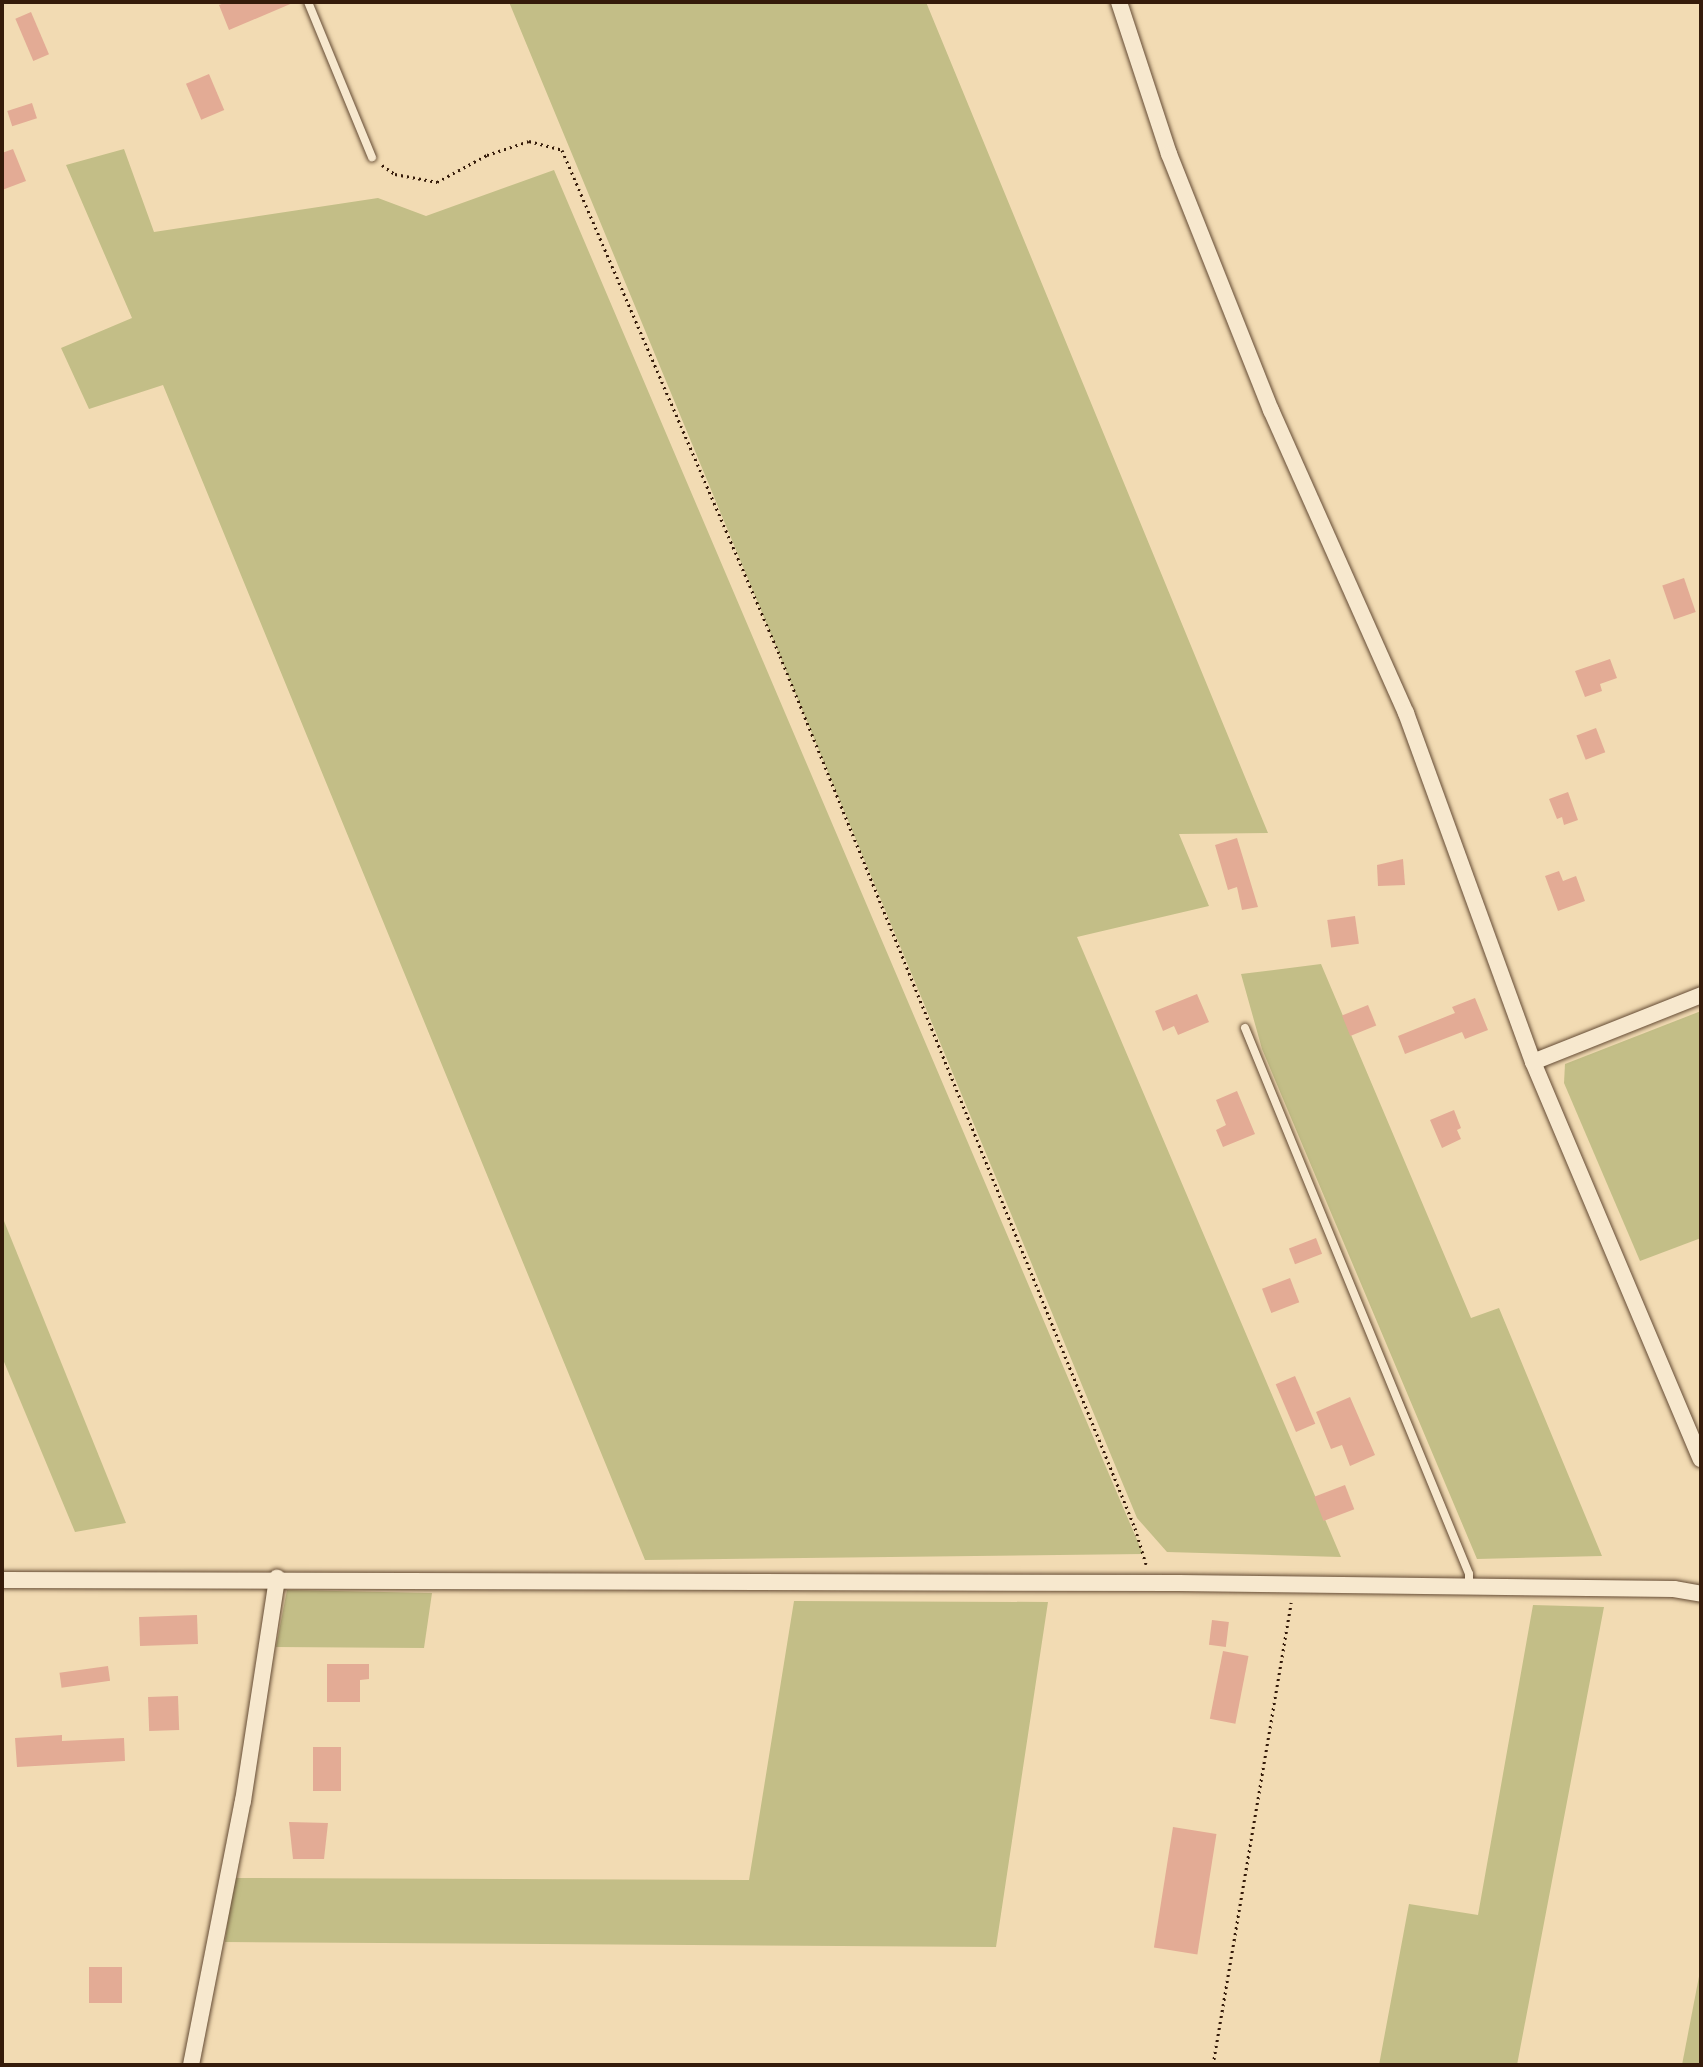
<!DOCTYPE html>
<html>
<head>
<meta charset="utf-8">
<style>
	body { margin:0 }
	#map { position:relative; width:1703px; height:2067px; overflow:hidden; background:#f2dbb3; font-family:"Sorts Mill Goudy",serif }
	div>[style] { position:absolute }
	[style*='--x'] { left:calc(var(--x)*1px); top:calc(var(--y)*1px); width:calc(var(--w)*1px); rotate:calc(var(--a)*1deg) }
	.green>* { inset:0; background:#c3be87 }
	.building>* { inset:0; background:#e3ab95; transform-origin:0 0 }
	.path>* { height:3px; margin-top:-1.5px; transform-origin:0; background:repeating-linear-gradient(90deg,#351b0a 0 2px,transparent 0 6px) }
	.roads { filter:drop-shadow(0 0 2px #644b34) drop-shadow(0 0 2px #644b34) }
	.service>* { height:8px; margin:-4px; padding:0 4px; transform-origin:4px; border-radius:4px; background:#f7e8ce }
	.minor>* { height:16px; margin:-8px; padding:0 8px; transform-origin:8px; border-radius:8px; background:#f7e8ce }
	span { translate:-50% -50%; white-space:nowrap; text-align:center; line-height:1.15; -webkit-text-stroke:6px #f7e8ce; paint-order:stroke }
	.frame { position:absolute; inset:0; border:4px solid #351b0a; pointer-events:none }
</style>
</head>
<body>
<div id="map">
	<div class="green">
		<i style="clip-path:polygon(509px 2px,926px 2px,1268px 833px,1179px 834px,1209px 906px,1077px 937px,1341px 1557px,1167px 1552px,1137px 1518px)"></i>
		<i style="clip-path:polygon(124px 149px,154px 232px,378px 198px,426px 216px,554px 170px,1143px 1554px,645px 1560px,163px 385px,89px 409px,61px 348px,132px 318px,66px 165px)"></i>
		<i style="clip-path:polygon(1321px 964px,1471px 1318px,1499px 1308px,1602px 1556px,1477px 1559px,1262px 1049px,1241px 974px)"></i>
		<i style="clip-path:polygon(1701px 1011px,1701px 1238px,1640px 1261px,1564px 1083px,1565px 1064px)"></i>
		<i style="clip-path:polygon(2px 1216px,126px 1523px,75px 1532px,2px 1357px)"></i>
		<i style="clip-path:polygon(287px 1590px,432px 1593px,424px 1648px,276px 1647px)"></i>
		<i style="clip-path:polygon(794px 1601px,1048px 1602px,996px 1947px,225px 1942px,233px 1878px,749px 1880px)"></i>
		<i style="clip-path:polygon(1533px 1605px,1604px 1607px,1517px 2065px,1379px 2065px,1409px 1904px,1478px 1915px)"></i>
		<i style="clip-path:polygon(1701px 1966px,1701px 2065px,1682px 2065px)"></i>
	</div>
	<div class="building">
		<i style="clip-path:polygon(227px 2px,295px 2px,229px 30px,219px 5px)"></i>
		<i style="left:31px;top:12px;width:46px;height:17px;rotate:67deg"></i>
		<i style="left:209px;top:74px;width:39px;height:25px;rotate:67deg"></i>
		<i style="left:32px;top:103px;width:16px;height:26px;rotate:72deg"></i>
		<i style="clip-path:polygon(13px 149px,26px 181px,2px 190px,2px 153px)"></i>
		<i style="left:1684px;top:578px;width:36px;height:23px;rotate:71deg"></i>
		<i style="clip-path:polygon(1610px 659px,1617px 678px,1600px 684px,1602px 691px,1585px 697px,1575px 671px)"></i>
		<i style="left:1596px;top:728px;width:26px;height:21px;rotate:69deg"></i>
		<i style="clip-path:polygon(1568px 792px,1578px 820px,1564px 825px,1562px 817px,1557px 819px,1549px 799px)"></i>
		<i style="clip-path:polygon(1237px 838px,1258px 907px,1242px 910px,1237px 887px,1228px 890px,1215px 845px)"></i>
		<i style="clip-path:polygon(1403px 859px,1405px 885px,1378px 886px,1377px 865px)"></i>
		<i style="clip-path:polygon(1559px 871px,1563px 881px,1576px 876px,1585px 901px,1558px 911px,1545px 876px)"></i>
		<i style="left:1355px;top:916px;width:28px;height:28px;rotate:82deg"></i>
		<i style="clip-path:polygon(1197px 994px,1209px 1022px,1178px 1035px,1174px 1026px,1163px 1031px,1155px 1011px)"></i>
		<i style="clip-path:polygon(1475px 998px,1488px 1030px,1465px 1039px,1462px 1032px,1405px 1054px,1398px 1036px,1455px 1013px,1452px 1007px)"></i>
		<i style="left:1368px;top:1005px;width:22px;height:28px;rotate:68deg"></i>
		<i style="clip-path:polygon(1237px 1091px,1255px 1134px,1223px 1147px,1216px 1130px,1226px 1125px,1216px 1100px)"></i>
		<i style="clip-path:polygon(1454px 1110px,1461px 1128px,1457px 1130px,1461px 1139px,1442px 1148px,1430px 1120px)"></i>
		<i style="left:1316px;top:1238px;width:17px;height:29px;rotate:69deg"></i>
		<i style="left:1290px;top:1278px;width:26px;height:30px;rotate:69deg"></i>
		<i style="left:1295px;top:1376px;width:52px;height:21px;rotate:67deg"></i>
		<i style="clip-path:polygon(1350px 1397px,1375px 1455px,1350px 1466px,1342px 1445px,1331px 1449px,1316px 1412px)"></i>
		<i style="left:1345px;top:1485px;width:26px;height:33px;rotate:69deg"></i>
		<i style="left:197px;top:1615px;width:29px;height:58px;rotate:88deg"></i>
		<i style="left:1212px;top:1620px;width:17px;height:25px;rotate:7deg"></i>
		<i style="left:1223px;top:1651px;width:26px;height:69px;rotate:11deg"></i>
		<i style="clip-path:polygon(327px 1664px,369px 1664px,369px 1679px,360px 1680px,360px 1702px,327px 1702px)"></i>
		<i style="left:108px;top:1666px;width:15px;height:49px;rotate:82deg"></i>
		<i style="left:178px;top:1696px;width:34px;height:30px;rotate:88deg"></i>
		<i style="clip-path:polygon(62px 1735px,62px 1741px,124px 1738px,125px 1761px,17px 1767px,15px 1738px)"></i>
		<i style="left:341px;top:1747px;width:44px;height:28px;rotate:90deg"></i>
		<i style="clip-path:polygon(289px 1822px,328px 1823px,324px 1859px,293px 1859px)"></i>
		<i style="left:1173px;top:1827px;width:44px;height:122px;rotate:9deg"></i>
		<i style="left:122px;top:1967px;width:36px;height:33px;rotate:90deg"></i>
	</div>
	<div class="path">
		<i style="--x:382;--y:165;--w:16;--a:35"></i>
		<i style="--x:395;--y:174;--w:43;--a:10.8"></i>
		<i style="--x:437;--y:182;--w:57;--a:-28.4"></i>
		<i style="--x:487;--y:155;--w:44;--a:-18.4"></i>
		<i style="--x:529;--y:141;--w:34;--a:15"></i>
		<i style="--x:562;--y:150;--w:551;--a:66.69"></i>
		<i style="--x:780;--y:656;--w:941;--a:67.85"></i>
		<i style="--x:1135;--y:1528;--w:38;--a:73"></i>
		<i style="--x:1213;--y:2065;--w:469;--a:-80.4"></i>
	</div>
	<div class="roads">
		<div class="service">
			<i style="--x:308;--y:2;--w:168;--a:67.6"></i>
			<i style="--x:1245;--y:1028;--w:590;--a:67.69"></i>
			<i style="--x:1469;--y:1574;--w:12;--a:90"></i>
		</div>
		<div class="minor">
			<i style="--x:1119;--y:2;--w:160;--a:71.8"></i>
			<i style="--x:1169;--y:154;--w:276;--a:68.3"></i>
			<i style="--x:1271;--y:410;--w:332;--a:66"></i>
			<i style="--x:1406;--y:713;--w:371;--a:70"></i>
			<i style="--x:1533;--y:1062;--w:431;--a:67.1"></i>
			<i style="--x:1533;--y:1062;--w:181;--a:-21.7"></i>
			<i style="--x:2;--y:1580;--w:1177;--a:0.15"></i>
			<i style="--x:1179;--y:1583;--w:495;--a:0.7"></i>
			<i style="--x:1674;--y:1589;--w:27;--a:10"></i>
			<i style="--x:191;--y:2065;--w:269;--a:-78.9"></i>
			<i style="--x:243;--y:1801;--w:226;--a:-81.3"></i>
		</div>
	</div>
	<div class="frame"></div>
</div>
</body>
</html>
